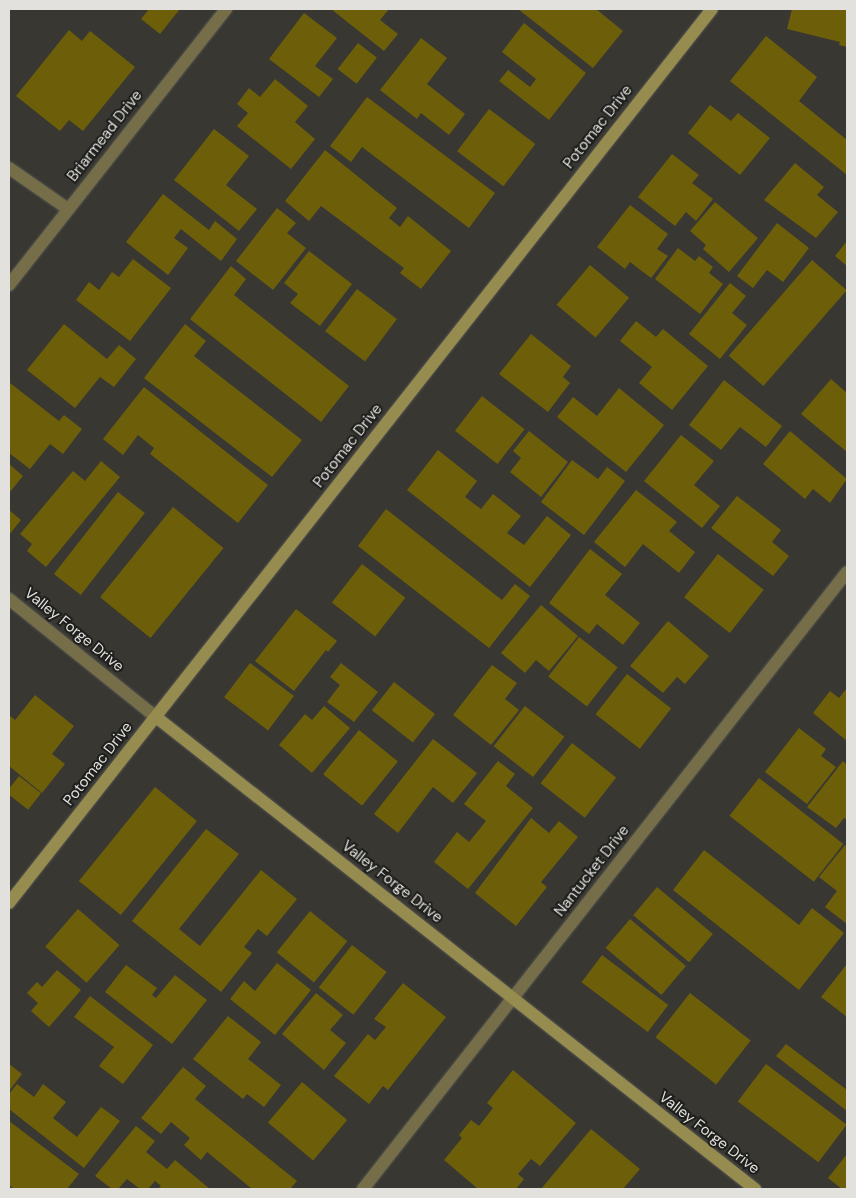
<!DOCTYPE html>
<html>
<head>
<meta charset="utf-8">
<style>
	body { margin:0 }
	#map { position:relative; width:856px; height:1198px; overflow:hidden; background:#383732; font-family:"DM Sans",sans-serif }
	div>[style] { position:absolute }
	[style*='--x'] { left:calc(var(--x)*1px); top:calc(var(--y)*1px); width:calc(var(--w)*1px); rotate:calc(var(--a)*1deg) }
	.building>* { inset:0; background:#6d5f09; transform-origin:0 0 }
	.roads { filter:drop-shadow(0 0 1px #575651) drop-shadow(0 0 1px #575651) }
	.street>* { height:12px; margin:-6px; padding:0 6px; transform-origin:6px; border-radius:6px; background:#756e48 }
	.secondary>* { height:12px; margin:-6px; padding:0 6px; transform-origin:6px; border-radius:6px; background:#978c4f }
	span { translate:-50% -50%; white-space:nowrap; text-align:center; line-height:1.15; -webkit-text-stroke:4px #1e1e1c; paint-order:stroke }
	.street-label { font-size:15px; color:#e2e1de }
	.frame { position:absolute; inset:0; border:10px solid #e2e1de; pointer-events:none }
</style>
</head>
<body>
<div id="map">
	<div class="building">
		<i style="clip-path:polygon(149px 9px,180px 9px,160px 34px,141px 19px)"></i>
		<i style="clip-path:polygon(331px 9px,389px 9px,380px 20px,398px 34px,384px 51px)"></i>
		<i style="clip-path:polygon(518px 9px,596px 9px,623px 31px,593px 68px)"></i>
		<i style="clip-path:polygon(792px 9px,847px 9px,847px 47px,839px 45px,840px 42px,787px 29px)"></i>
		<i style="clip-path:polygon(304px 13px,337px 38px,315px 66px,333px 79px,319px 97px,269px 59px)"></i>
		<i style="clip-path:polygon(524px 23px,586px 73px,549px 120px,499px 81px,508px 70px,530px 87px,536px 79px,502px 52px)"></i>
		<i style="clip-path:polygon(69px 30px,82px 41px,90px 31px,135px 67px,83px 131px,69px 120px,60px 131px,16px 96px)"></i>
		<i style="clip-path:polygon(766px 36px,817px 77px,799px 101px,847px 140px,847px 175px,730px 81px)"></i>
		<i style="clip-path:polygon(421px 38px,447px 58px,427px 84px,465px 114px,449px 135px,421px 113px,417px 119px,380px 90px)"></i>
		<i style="left:358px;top:43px;width:24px;height:33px;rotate:38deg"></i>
		<i style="clip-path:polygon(275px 79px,308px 106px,295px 122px,315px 139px,291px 169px,237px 126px,248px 113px,237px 104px,249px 88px,260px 97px)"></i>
		<i style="clip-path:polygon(367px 97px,495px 193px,469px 228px,362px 147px,351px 162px,330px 146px)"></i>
		<i style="clip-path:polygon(710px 105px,731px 121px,738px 113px,770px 138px,740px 175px,688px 133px)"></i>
		<i style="left:489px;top:109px;width:58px;height:53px;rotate:37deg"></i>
		<i style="clip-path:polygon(214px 129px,249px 156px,226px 185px,257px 209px,239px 231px,174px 180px)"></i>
		<i style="clip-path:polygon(325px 150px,397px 208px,389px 218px,400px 227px,408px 216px,451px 251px,421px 289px,400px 273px,404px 268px,321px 206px,309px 221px,285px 201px)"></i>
		<i style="clip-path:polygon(672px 154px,699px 175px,692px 183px,713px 199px,696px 221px,686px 212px,675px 226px,638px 197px)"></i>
		<i style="clip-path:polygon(795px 163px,824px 187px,817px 195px,838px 212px,816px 238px,764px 200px)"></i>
		<i style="clip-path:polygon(163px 194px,209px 230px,215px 221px,237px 239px,221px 261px,181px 229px,174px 238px,188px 248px,168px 275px,126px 242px)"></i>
		<i style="clip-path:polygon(715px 202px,758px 238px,729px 272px,703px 249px,706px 245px,690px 231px)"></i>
		<i style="clip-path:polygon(630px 205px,668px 234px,657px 249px,668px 256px,651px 278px,630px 262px,625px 269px,597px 247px)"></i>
		<i style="clip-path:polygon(277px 208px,296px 223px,287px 233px,306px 248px,273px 290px,236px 261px)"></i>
		<i style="clip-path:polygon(777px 223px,809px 248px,783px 282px,767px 270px,753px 288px,737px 276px)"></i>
		<i style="clip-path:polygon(847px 241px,847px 266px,835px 256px)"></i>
		<i style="clip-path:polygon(678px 248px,695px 261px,699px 256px,713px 267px,709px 273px,723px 284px,700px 314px,655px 279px)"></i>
		<i style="clip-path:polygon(309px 251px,352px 284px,320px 326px,290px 303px,298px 294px,284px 283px)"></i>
		<i style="clip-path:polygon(133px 259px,171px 288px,130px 341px,76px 300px,89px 282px,99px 290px,112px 272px,119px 277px)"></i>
		<i style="left:812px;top:260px;width:46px;height:127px;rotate:41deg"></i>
		<i style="left:590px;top:265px;width:51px;height:52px;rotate:40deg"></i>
		<i style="clip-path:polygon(231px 266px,246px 279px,234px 295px,349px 386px,321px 422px,190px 319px)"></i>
		<i style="clip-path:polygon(730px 283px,746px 296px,732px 313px,747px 325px,720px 359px,689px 334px)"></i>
		<i style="left:357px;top:289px;width:50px;height:53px;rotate:37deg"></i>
		<i style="clip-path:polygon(636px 321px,656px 337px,663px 329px,708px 366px,672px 410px,639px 383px,652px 367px,620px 341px)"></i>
		<i style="clip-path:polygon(64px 324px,107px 359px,119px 345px,136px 359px,114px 387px,100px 377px,75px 408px,27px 370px)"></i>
		<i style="clip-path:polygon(185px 324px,206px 341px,194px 356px,302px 440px,272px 477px,144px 378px)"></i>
		<i style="clip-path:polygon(531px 334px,571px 366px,563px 377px,570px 383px,548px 412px,499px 374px)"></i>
		<i style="clip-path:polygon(831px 379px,847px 393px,847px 452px,801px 414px)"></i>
		<i style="clip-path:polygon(724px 380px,782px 426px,766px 447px,740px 427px,721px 450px,689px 425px)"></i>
		<i style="clip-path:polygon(10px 383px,59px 421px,64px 415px,82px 429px,63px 454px,50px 444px,30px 469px,9px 453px)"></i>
		<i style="clip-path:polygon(144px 387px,268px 485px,238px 523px,150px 454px,154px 448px,138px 435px,123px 455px,103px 439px)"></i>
		<i style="clip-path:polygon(619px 388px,664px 425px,626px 472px,557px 417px,573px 397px,597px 416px)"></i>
		<i style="left:482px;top:396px;width:54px;height:44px;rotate:38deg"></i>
		<i style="clip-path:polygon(529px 431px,568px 462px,541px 497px,510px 472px,521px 458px,513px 451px)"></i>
		<i style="clip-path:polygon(790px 431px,847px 479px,830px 503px,813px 489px,805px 499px,763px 464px)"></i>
		<i style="clip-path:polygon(681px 435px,714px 461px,694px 485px,720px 506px,702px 528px,644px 481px)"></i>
		<i style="clip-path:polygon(438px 450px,477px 481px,465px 497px,481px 509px,493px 494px,521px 516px,507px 533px,524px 545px,547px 516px,571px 535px,530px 587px,407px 490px)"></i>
		<i style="clip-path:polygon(572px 460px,598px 479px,607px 467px,625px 481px,584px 535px,541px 502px)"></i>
		<i style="clip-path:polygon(101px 461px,120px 477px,46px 567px,27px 551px,32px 544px,20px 534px,73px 471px,85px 481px)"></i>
		<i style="clip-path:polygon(9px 464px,23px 476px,9px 493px)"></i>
		<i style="clip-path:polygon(636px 490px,677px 522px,669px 531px,695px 552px,679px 573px,643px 544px,625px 567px,594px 542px)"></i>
		<i style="left:118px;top:492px;width:34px;height:104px;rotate:38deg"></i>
		<i style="clip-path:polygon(737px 496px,781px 530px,772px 542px,789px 556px,773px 576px,711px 528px)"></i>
		<i style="left:173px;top:507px;width:65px;height:116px;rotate:39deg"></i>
		<i style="clip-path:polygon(386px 509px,502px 600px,515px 584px,530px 596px,489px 648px,358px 546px)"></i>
		<i style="clip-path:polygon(9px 510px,21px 520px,9px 535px)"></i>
		<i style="clip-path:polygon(590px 549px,622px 574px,605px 595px,640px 623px,623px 645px,597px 624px,589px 634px,549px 603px)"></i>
		<i style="left:718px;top:554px;width:58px;height:55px;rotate:38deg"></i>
		<i style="left:362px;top:564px;width:55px;height:49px;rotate:38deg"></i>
		<i style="clip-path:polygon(541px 605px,578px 636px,549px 671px,536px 660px,525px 673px,501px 653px)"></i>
		<i style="clip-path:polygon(296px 609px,337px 641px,328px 652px,326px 650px,294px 691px,255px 661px)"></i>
		<i style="clip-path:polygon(668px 621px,709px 656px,685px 684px,677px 677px,663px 693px,630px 666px)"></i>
		<i style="left:579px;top:637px;width:49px;height:50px;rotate:38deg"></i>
		<i style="left:250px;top:663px;width:55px;height:43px;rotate:37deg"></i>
		<i style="clip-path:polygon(341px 663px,378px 692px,354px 722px,327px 702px,340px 685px,330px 677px)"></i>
		<i style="clip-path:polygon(492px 665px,517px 683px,505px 699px,519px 710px,491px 745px,453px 715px)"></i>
		<i style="left:627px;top:674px;width:56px;height:51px;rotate:38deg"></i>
		<i style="left:394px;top:682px;width:52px;height:36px;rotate:38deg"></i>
		<i style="clip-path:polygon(847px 688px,847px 741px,813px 713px,830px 691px,839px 698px)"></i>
		<i style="clip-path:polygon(35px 695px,74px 726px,52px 754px,65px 764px,42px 793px,9px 766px,9px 715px,15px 720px)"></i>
		<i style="clip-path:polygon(324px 706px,350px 728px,312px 773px,279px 745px,305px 714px,312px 720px)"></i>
		<i style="left:525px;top:706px;width:50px;height:51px;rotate:38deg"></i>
		<i style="clip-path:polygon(799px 728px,826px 749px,821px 756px,836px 767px,807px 804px,765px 772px)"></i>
		<i style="left:359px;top:730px;width:50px;height:57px;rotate:39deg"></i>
		<i style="clip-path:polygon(433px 739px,477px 773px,453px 803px,433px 787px,398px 833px,374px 814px)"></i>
		<i style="left:572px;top:743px;width:56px;height:51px;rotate:38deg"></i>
		<i style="clip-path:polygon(498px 761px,515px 774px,506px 786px,533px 808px,468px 889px,434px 862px,457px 832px,469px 842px,486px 821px,464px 804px)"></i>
		<i style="clip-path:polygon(843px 761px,847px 765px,847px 820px,844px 818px,836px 828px,807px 807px)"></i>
		<i style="left:19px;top:776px;width:28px;height:21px;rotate:38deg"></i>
		<i style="left:759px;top:778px;width:107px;height:48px;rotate:38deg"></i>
		<i style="left:155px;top:787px;width:54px;height:121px;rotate:39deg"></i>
		<i style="clip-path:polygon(531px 818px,549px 833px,559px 821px,578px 837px,541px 882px,547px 887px,516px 926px,475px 893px)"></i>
		<i style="clip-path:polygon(206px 829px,239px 854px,179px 929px,200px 946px,261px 870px,297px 899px,267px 936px,258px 929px,244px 947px,252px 953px,221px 992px,132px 921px)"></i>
		<i style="clip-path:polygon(845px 845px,847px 847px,847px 924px,825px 907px,837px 891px,819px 877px)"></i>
		<i style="clip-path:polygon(704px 850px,799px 925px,812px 908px,844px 933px,799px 990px,673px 890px)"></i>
		<i style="left:657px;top:887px;width:73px;height:37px;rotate:40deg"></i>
		<i style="left:78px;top:909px;width:55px;height:50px;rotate:41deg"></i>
		<i style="left:310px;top:911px;width:48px;height:53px;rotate:39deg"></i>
		<i style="left:630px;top:919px;width:73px;height:38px;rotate:40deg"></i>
		<i style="left:352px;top:945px;width:44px;height:54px;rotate:38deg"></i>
		<i style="left:602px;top:955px;width:83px;height:34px;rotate:37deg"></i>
		<i style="clip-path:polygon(277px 963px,311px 990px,275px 1035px,230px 999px,244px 981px,255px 991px)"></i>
		<i style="clip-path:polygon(847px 964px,847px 1017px,821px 997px)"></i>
		<i style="clip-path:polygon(126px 965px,157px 988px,152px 995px,156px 998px,175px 975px,207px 1000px,172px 1044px,105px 992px)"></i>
		<i style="clip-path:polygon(57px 970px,81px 990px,49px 1027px,31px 1011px,38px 1003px,27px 993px,37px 982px,42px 987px)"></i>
		<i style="clip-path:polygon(403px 983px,446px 1017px,388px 1090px,383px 1086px,369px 1104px,334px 1076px,368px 1034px,375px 1040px,386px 1027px,374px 1019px)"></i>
		<i style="clip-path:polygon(316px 993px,343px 1015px,330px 1030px,346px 1043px,324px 1070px,282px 1034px)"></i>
		<i style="left:690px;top:993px;width:77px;height:56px;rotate:38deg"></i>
		<i style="clip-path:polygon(90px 996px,153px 1045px,123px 1084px,99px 1066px,114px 1047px,74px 1017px)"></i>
		<i style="clip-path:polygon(228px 1016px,261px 1042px,248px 1059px,281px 1085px,264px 1107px,247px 1094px,243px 1099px,193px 1059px)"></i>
		<i style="clip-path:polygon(786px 1044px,847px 1090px,847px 1111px,776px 1056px)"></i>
		<i style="clip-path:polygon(9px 1064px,22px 1074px,9px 1091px)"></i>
		<i style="left:766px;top:1064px;width:101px;height:47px;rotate:37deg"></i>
		<i style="clip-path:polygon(183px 1067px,206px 1086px,195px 1099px,297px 1181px,290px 1189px,252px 1189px,207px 1152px,201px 1160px,184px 1145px,190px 1138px,171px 1122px,161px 1134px,141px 1118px)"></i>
		<i style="clip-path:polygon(513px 1070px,576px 1123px,540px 1166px,531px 1159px,518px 1174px,524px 1179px,516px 1189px,478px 1189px,444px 1160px,462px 1138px,459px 1135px,471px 1120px,479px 1126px,493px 1108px,487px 1103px)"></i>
		<i style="left:302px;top:1082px;width:59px;height:53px;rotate:40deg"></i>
		<i style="clip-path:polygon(17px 1084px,34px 1097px,43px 1084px,66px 1102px,53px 1118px,77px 1137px,101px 1107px,120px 1121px,84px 1168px,9px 1109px,9px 1094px)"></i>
		<i style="clip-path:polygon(9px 1121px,79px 1174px,67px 1189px,14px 1189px,9px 1185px)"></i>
		<i style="clip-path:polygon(136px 1126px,155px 1141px,146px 1152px,167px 1169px,175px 1160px,210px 1189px,158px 1189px,161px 1186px,155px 1181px,148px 1189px,140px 1189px,127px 1179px,118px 1189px,112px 1189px,95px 1176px)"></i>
		<i style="clip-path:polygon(591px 1129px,640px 1169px,623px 1189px,541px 1189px)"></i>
		<i style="clip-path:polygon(847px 1154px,847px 1189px,842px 1189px,828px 1178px)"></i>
	</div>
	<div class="roads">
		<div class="street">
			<i style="--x:9;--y:168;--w:72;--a:34.8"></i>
			<i style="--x:9;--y:285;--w:351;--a:-51.8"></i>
			<i style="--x:9;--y:599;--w:189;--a:38.8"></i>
			<i style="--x:363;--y:1189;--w:784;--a:-51.89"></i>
		</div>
		<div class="secondary">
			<i style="--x:156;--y:717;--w:763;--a:38.24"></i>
			<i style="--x:9;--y:903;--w:1137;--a:-51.82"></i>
		</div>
	</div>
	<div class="street-label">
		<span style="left:598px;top:127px;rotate:-52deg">Potomac Drive</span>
		<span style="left:105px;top:136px;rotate:-52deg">Briarmead Drive</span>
		<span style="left:348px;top:446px;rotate:-52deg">Potomac Drive</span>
		<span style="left:74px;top:630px;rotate:39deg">Valley Forge Drive</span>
		<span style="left:98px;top:764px;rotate:-52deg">Potomac Drive</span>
		<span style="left:592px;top:871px;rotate:-52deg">Nantucket Drive</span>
		<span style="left:392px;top:882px;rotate:38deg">Valley Forge Drive</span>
		<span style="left:709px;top:1133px;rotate:38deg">Valley Forge Drive</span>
	</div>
	<div class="frame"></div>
</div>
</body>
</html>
